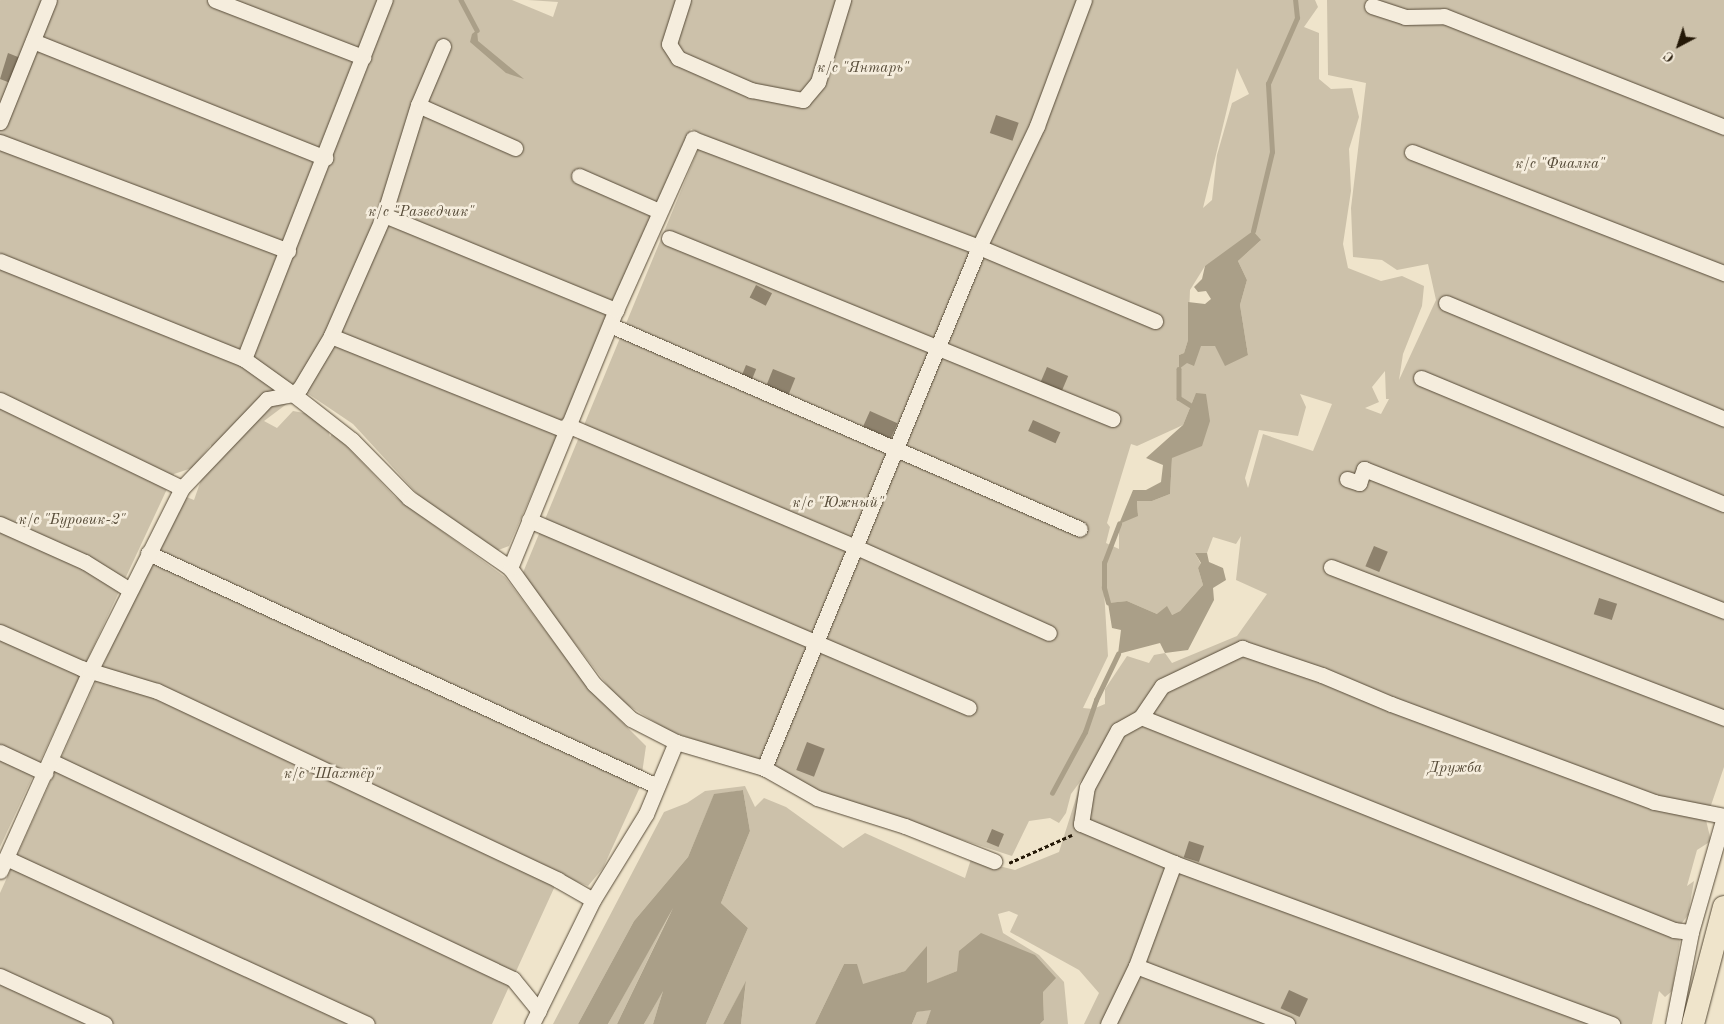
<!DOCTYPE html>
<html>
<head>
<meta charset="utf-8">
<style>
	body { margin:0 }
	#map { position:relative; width:1724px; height:1024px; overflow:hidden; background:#efe4cb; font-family:"Old Standard TT",serif }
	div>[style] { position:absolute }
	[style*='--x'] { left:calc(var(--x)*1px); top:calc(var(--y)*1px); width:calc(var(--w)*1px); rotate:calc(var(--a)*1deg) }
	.green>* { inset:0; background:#ccc1aa }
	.water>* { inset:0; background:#aa9f88 }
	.stream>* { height:4.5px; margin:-2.25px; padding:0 2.25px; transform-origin:2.25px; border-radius:2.25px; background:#aa9f88 }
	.building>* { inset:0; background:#8e826d; transform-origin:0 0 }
	.path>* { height:2.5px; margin-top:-1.25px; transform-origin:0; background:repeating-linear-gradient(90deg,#241807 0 4px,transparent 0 6.5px) }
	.roads { filter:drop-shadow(0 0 1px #574b38) drop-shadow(0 0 1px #574b38) }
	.minor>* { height:15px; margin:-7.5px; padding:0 7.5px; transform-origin:7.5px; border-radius:7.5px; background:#f5eddd }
	.highway>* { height:22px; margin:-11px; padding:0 11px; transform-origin:11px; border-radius:11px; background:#efe4cb }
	span { translate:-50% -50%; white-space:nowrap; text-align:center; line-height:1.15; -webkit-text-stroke:5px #f5eddd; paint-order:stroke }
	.park-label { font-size:15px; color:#564b38; font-style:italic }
	.north { position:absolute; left:1654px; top:20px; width:50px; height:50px; -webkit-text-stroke:4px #f5eddd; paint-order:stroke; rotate:220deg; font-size:14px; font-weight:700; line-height:20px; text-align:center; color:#241807 }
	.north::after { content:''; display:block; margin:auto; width:18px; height:22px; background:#241807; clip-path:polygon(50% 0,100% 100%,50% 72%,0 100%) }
</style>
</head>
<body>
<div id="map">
	<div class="green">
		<i style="clip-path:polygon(evenodd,0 0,512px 0,553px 17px,558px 2px,528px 0,1315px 0,1318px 7px,1304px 27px,1319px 33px,1319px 79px,1331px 89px,1352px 88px,1359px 117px,1349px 149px,1351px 191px,1343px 244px,1348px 268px,1381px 281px,1402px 276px,1424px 286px,1422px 306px,1403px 354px,1399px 380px,1436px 300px,1428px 264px,1397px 270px,1382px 260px,1353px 257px,1351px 208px,1366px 83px,1328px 75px,1327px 0,1724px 0,1724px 767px,1706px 820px,1711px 841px,1697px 850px,1687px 886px,1694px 881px,1688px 915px,1673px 935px,1680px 940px,1672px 991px,1665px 997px,1659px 991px,1652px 1024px,1084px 1024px,1099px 993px,1079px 970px,1010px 932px,1018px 915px,1009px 911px,998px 914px,1003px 933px,1039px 955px,1064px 982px,1068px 1024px,1040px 1024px,1044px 1020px,1043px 992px,957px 971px,926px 984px,927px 947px,905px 971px,863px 985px,844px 964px,815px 1024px,741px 1024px,746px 982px,723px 1024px,706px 1024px,748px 928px,721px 903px,750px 831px,743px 790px,714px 795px,688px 857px,634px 921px,578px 1024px,553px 1024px,664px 812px,687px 803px,705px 791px,745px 786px,755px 807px,764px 798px,786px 807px,843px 848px,865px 833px,965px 878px,971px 859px,1015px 870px,1059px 852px,1082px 779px,1071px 794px,1066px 813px,1059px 823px,1050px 818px,1029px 821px,1012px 856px,818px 793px,766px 760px,743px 756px,669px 731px,618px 699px,522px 575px,704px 135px,691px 129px,509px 546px,493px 552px,422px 499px,353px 424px,304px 391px,264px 421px,277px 428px,293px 411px,310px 414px,327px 425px,330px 437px,333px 432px,394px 496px,505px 577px,590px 690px,646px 746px,640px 787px,603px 868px,588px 886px,560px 875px,492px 1024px,0 1024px,0 893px,153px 555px,184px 496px,194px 500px,212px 449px,211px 445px,192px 468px,174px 474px,0 847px,0 0,1237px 68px,1249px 94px,1232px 103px,1217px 155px,1212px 200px,1203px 208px,1237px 68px,0 0,1261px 240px,1238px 261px,1247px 280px,1240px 305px,1248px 355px,1215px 346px,1200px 346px,1179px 368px,1179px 355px,1184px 353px,1188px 340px,1190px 290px,1205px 266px,1261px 240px,0 0,1385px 371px,1386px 399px,1389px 399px,1381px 414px,1365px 408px,1379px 402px,1372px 387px,1385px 371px,0 0,1196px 393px,1172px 458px,1170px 494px,1152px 501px,1137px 501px,1138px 513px,1119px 524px,1119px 549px,1106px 543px,1110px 527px,1107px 523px,1131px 444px,1137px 446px,1183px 425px,1196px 393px,0 0,1300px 394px,1332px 404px,1313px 451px,1263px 434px,1248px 488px,1245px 478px,1259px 430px,1298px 436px,1306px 407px,1300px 394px,0 0,1241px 536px,1236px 580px,1267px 594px,1237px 636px,1172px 663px,1165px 653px,1154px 655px,1149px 663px,1127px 656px,1105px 689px,1105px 704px,1093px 709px,1083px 708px,1108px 656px,1104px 590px,1108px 603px,1127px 601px,1157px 614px,1172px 615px,1180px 611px,1203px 585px,1198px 568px,1201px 564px,1195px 553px,1207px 553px,1213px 537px,1236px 544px,1241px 536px)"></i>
		<i style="clip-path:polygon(677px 899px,617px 1024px,608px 1024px)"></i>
		<i style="clip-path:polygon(664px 988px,653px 1024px,644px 1024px)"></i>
		<i style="clip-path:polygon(932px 1009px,926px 1024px,912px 1024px,917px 1012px)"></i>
	</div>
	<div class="water">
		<i style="clip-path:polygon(477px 30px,478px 41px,524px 79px,506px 73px,470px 42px,472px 34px)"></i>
		<i style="clip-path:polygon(1253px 231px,1261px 240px,1238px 261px,1247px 280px,1240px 305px,1248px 355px,1225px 366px,1215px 346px,1201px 346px,1194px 366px,1187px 363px,1179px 369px,1179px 355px,1184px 353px,1188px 340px,1188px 302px,1205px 304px,1211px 299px,1206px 291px,1198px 292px,1194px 287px,1202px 279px,1205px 266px)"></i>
		<i style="clip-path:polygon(1196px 393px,1206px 394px,1210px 421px,1202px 446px,1172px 458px,1170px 494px,1152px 501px,1137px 501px,1138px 516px,1119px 524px,1133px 490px,1146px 490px,1161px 482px,1163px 465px,1146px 458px,1183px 425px)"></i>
		<i style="clip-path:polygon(1195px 553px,1207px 553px,1209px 562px,1223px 568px,1226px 580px,1213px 588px,1214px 600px,1188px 650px,1165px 653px,1160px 643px,1118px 654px,1121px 630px,1112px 628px,1108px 603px,1127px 601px,1157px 614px,1167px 606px,1172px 615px,1180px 611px,1203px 585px,1198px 568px,1201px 563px)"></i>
		<i style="clip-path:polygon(743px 790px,750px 831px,721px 903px,748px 928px,706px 1024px,653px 1024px,663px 991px,644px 1024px,617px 1024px,673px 908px,608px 1024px,578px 1024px,634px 921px,688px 857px,714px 794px)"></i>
		<i style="clip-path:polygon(981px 933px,1035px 955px,1056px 978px,1043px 992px,1044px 1020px,1040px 1024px,926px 1024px,931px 1010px,917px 1012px,912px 1024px,815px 1024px,844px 964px,857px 964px,863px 984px,905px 971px,927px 946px,927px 983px,957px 971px,959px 951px)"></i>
		<i style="clip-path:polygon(746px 981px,741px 1024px,723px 1024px)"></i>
	</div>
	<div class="stream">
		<i style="--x:461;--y:0;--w:34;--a:62"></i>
		<i style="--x:1253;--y:231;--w:81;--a:-76.5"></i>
		<i style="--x:1272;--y:152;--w:68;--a:-93.4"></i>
		<i style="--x:1268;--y:84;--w:72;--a:-66.3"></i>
		<i style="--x:1297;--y:18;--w:18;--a:-96"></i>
		<i style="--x:1179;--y:369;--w:29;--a:90"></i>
		<i style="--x:1179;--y:398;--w:13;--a:32"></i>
		<i style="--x:1108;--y:603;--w:16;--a:-105"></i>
		<i style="--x:1104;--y:588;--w:25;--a:-90"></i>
		<i style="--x:1104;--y:563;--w:42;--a:-69"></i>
		<i style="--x:1052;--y:793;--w:69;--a:-61.6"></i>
		<i style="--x:1085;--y:732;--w:34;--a:-71"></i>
		<i style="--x:1096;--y:700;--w:51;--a:-64.4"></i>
	</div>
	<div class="building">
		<i style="clip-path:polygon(8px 53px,23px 59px,13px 84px,0 79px)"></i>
		<i style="left:996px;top:115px;width:24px;height:19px;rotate:19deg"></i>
		<i style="left:756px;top:285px;width:18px;height:14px;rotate:27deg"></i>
		<i style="left:746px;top:365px;width:11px;height:14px;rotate:22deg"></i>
		<i style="left:1047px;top:367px;width:23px;height:16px;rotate:23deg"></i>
		<i style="left:773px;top:369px;width:24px;height:22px;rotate:22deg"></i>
		<i style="left:870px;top:411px;width:30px;height:17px;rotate:24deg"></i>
		<i style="left:1033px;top:420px;width:30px;height:12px;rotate:24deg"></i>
		<i style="left:1374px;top:546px;width:15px;height:22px;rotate:23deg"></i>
		<i style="left:1599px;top:598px;width:19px;height:17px;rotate:18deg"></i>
		<i style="left:807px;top:742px;width:19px;height:30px;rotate:21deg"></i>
		<i style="left:992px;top:829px;width:13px;height:14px;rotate:23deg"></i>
		<i style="left:1189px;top:841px;width:16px;height:17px;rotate:18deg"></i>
		<i style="left:1289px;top:990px;width:21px;height:20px;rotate:25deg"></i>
	</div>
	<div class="path">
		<i style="--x:1009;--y:863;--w:69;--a:-24"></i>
	</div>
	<div class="roads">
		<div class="minor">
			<i style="--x:215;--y:0;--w:159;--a:21.1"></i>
			<i style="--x:683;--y:0;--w:46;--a:107.7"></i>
			<i style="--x:669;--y:44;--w:17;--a:57"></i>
			<i style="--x:678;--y:58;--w:80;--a:23.7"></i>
			<i style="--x:751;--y:90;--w:53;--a:10.9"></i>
			<i style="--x:803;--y:100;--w:23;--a:-50"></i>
			<i style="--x:818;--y:82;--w:86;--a:-73"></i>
			<i style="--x:1084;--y:0;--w:134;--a:110.5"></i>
			<i style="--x:1037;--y:126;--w:134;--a:115.6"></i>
			<i style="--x:979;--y:247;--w:191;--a:22.8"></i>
			<i style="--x:1372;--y:6;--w:35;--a:18"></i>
			<i style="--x:1405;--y:17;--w:39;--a:-1"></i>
			<i style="--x:1444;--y:16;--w:301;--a:21.6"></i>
			<i style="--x:33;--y:41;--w:315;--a:21.8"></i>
			<i style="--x:418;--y:105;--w:64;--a:-67"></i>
			<i style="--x:0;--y:122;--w:131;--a:-68.1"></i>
			<i style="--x:0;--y:142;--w:308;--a:20.7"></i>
			<i style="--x:515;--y:148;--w:106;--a:-156.1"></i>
			<i style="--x:418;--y:105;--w:115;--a:107.2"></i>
			<i style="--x:384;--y:215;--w:132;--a:113.7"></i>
			<i style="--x:331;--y:336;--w:61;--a:120.8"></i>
			<i style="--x:300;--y:388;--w:9;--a:139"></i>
			<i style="--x:293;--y:394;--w:75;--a:37.9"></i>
			<i style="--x:352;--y:440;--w:81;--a:45.5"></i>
			<i style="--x:409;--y:498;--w:123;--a:34.7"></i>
			<i style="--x:510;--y:568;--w:143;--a:54.1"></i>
			<i style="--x:594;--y:684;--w:51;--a:43.4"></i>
			<i style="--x:631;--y:719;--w:51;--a:27.1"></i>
			<i style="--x:1412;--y:152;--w:335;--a:21.2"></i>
			<i style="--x:579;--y:176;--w:87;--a:23.6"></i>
			<i style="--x:384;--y:215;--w:251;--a:22.3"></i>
			<i style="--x:669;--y:238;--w:479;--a:22.2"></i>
			<i style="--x:0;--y:261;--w:263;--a:21.9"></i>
			<i style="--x:1446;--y:303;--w:301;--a:22.6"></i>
			<i style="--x:610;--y:325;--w:512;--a:23.46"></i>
			<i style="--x:331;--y:336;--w:252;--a:21.9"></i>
			<i style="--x:1421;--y:378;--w:328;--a:22.6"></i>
			<i style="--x:0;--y:400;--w:202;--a:25.8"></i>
			<i style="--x:567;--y:425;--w:314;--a:22.9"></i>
			<i style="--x:856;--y:547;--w:211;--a:24"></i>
			<i style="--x:1347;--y:479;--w:13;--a:18"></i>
			<i style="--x:1359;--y:483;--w:15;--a:-70"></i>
			<i style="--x:1364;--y:469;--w:387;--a:21.5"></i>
			<i style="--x:529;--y:520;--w:478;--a:23.1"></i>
			<i style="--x:0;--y:524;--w:93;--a:24.1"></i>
			<i style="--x:85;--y:562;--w:53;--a:31.9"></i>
			<i style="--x:148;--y:553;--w:560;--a:24.6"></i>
			<i style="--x:1331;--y:567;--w:421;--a:21"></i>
			<i style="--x:510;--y:568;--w:279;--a:-67.7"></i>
			<i style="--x:616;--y:310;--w:188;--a:-65.8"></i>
			<i style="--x:693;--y:139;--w:306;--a:20.7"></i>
			<i style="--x:979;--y:247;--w:564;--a:112.42"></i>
			<i style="--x:0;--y:632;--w:89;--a:24"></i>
			<i style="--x:81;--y:668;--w:79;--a:16.8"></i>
			<i style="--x:157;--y:691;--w:443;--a:25.2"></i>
			<i style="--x:558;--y:880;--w:40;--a:29.7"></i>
			<i style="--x:1141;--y:717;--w:37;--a:-56"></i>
			<i style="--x:1162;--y:686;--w:89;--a:-25.4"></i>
			<i style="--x:1242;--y:648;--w:84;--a:18.6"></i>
			<i style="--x:1322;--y:675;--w:75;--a:22.8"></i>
			<i style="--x:1391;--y:704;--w:281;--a:20.4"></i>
			<i style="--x:1654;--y:802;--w:71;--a:11.3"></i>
			<i style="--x:0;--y:752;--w:50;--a:25"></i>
			<i style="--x:51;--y:761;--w:511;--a:25.26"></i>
			<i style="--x:513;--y:979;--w:41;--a:50.9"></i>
			<i style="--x:6;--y:858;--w:397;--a:24.7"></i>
			<i style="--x:1174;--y:863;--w:467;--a:20.2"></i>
			<i style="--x:0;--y:871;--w:219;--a:-65.8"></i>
			<i style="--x:90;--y:671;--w:205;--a:-63.3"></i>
			<i style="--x:182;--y:488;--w:123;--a:-46.3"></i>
			<i style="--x:267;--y:399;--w:26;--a:-11"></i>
			<i style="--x:293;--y:394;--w:60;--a:-144.5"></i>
			<i style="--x:244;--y:359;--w:386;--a:-68.6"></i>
			<i style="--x:1136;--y:966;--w:162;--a:21"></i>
			<i style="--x:0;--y:976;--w:115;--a:24.6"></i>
			<i style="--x:532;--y:1024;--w:138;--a:-63.8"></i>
			<i style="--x:593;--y:900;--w:101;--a:-58.4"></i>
			<i style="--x:646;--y:814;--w:78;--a:-67.4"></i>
			<i style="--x:676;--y:742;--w:92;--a:16.5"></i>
			<i style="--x:764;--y:768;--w:61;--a:29.5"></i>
			<i style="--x:817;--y:798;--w:92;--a:17.7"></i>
			<i style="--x:905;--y:826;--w:96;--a:21.5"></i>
			<i style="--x:1108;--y:1024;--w:64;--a:-64.2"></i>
			<i style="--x:1136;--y:966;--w:110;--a:-69.7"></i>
			<i style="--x:1174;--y:863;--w:101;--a:-157.2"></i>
			<i style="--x:1081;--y:824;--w:37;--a:-81"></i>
			<i style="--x:1087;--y:787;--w:65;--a:-61.5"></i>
			<i style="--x:1118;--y:730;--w:26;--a:-29"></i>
			<i style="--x:1141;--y:717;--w:574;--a:21.78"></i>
			<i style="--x:1674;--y:930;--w:17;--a:7"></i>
			<i style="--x:1673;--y:1024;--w:94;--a:-78.9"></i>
			<i style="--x:1691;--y:932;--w:120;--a:-74"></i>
		</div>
		<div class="highway">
			<i style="--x:1693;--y:1024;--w:121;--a:-75.2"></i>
		</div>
	</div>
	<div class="park-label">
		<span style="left:863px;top:69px">к/с "Янтарь"</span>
		<span style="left:1560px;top:165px">к/с "Фиалка"</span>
		<span style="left:421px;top:213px">к/с "Разведчик"</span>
		<span style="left:838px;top:504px">к/с "Южный"</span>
		<span style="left:72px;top:521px">к/с "Буровик-2"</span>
		<span style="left:1455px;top:769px">Дружба</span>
		<span style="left:332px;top:775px">к/с "Шахтёр"</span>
	</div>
	<div class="north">С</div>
</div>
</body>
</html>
